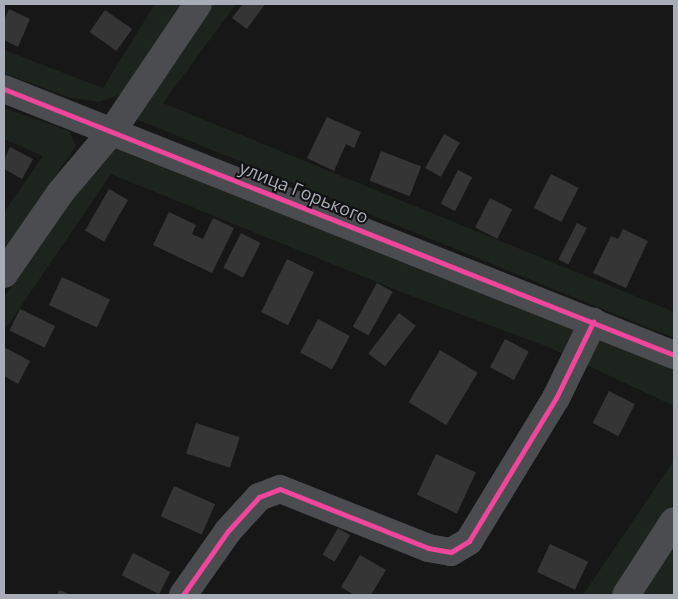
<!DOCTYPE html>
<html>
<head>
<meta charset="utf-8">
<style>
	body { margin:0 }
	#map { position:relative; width:678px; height:599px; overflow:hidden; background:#171717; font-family:"Open Sans",sans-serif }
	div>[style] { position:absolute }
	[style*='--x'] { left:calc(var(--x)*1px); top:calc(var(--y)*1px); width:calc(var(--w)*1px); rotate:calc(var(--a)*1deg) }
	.green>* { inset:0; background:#1d241e }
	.building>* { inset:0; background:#353536; transform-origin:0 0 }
	.minor>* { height:28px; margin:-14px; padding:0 14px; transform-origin:14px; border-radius:14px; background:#4b4c50 }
	.cycleway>* { height:5px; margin:-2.5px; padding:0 2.5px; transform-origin:2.5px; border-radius:2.5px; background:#ed469a }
	span { translate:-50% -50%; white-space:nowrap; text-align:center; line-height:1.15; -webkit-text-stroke:4px #111113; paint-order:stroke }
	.street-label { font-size:18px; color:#a8adb8 }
	.frame { position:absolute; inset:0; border:5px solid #a8adb8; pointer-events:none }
</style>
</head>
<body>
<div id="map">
	<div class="green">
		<i style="clip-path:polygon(155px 4px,183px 4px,122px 94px,99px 102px,71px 98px,4px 73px,4px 50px,103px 88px)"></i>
		<i style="clip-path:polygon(207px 4px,236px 4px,163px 103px,674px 312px,674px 338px,136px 119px)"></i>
		<i style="clip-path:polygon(4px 108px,69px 131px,76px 146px,4px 251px,4px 212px,43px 156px,4px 139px)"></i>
		<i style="clip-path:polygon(120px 146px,674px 369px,674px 406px,546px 346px,406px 294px,111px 174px,4px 331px,4px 297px,108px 149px)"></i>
		<i style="clip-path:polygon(674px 460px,674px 503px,615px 595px,583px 595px)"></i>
		<i style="clip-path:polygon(674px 545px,674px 595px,641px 595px)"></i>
	</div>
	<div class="building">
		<i style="clip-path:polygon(243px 4px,265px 4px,247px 29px,232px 18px)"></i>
		<i style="clip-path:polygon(9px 9px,30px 19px,18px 47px,4px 40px,4px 20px)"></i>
		<i style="left:105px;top:10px;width:33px;height:27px;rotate:35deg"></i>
		<i style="clip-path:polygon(327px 117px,361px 132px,354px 148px,346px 144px,334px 171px,307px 158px)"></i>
		<i style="left:444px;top:134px;width:18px;height:39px;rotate:29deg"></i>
		<i style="clip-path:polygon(10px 147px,33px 159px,22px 179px,4px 169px,4px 160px)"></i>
		<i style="left:381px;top:151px;width:43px;height:32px;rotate:21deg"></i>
		<i style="left:458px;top:170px;width:16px;height:38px;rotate:27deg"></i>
		<i style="left:551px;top:174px;width:31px;height:38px;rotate:27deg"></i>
		<i style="left:109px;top:189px;width:22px;height:48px;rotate:30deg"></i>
		<i style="left:490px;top:198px;width:25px;height:33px;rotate:27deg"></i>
		<i style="clip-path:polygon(169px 212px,196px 225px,192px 234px,203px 239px,213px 218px,234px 228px,212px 273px,153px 245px)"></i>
		<i style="left:577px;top:223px;width:11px;height:41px;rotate:27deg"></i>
		<i style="clip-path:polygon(623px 229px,648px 241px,626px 288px,593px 273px,611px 236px,618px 239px)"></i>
		<i style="left:241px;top:233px;width:22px;height:39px;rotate:27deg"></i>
		<i style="left:287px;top:259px;width:30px;height:59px;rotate:26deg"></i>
		<i style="left:62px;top:277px;width:53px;height:31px;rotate:25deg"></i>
		<i style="left:377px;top:283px;width:18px;height:50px;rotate:29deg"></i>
		<i style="left:20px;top:309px;width:39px;height:24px;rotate:26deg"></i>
		<i style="left:399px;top:313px;width:21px;height:51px;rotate:37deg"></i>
		<i style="left:318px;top:319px;width:36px;height:38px;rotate:28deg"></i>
		<i style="left:505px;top:339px;width:27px;height:32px;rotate:28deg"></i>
		<i style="clip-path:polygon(4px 347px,30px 361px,18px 384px,4px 376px)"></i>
		<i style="left:440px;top:350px;width:44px;height:61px;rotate:31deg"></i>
		<i style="left:609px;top:391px;width:29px;height:36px;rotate:27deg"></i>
		<i style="left:196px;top:423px;width:46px;height:32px;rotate:18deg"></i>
		<i style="left:436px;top:454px;width:44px;height:45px;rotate:25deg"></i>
		<i style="left:174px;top:486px;width:45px;height:33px;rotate:24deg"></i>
		<i style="left:338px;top:528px;width:14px;height:31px;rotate:30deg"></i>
		<i style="left:550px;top:544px;width:42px;height:31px;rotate:25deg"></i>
		<i style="left:133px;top:553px;width:42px;height:25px;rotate:27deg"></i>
		<i style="clip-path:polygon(360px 555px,386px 570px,371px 595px,354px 595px,341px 587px)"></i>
		<i style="clip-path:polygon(59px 590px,72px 595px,57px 595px)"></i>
	</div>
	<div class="minor">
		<i style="--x:4;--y:89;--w:721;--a:21.65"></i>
		<i style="--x:4;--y:274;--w:98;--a:-55.3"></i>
		<i style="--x:60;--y:193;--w:82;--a:-49.9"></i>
		<i style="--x:113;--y:130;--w:152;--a:-56"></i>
		<i style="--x:183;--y:595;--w:78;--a:-54.9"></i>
		<i style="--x:228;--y:531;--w:46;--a:-47.6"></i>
		<i style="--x:259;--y:497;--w:22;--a:-21"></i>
		<i style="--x:280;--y:489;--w:159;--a:21.7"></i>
		<i style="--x:428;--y:548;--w:23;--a:10"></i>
		<i style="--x:451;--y:552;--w:21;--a:-31"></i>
		<i style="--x:469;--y:541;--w:167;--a:-58.7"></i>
		<i style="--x:556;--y:398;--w:85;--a:-64"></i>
		<i style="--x:626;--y:595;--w:88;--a:-57"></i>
	</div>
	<div class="cycleway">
		<i style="--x:4;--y:89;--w:721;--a:21.65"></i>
		<i style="--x:183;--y:595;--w:78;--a:-54.9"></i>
		<i style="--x:228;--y:531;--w:46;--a:-47.6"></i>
		<i style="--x:259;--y:497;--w:22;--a:-21"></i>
		<i style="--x:280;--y:489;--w:159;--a:21.7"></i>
		<i style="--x:428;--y:548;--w:23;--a:10"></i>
		<i style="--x:451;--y:552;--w:21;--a:-31"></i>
		<i style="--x:469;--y:541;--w:167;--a:-58.7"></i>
		<i style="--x:556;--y:398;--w:85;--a:-64"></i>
	</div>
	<div class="street-label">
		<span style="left:304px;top:192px;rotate:22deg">улица Горького</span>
	</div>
	<div class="frame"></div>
</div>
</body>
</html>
